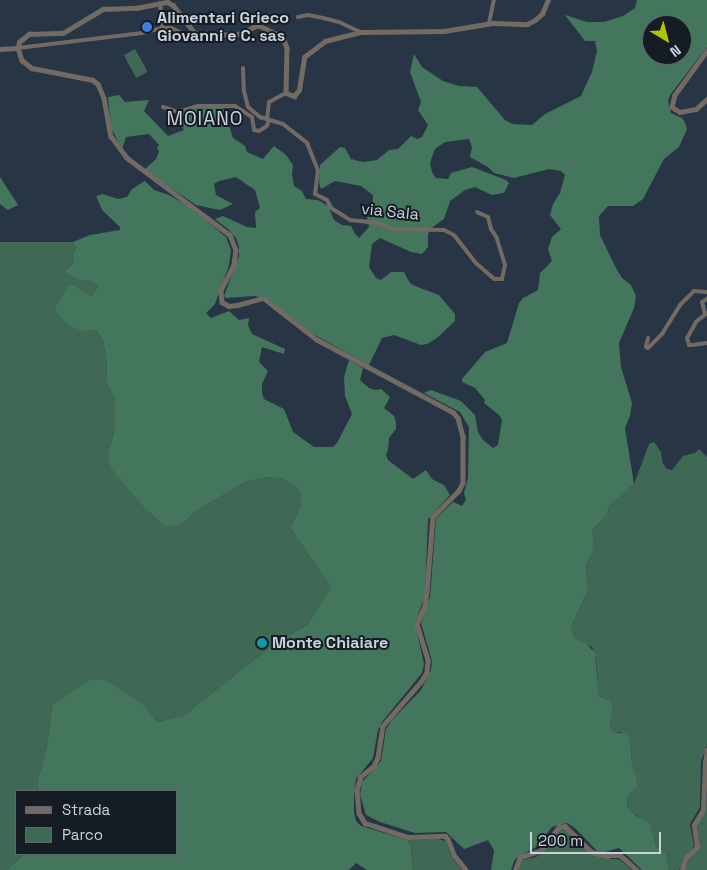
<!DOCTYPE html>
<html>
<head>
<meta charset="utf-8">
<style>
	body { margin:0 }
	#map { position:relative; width:707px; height:870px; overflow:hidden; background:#273545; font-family:"Space Grotesk",sans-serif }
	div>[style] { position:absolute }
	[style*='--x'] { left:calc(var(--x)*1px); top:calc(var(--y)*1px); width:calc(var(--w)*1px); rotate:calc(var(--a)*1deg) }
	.green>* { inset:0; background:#3f6954; transform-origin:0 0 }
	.forest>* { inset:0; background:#44765d }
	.minor>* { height:4px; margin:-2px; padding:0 2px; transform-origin:2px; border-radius:2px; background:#736a64 }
	.tertiary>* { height:4.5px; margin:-2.25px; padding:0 2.25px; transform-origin:2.25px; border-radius:2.25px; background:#736a64 }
	.dots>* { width:14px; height:14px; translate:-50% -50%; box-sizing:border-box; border:2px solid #161c23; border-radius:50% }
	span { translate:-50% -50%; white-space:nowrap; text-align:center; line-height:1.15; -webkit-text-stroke:4px #161c23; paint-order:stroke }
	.poi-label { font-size:16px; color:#c9d2dc; font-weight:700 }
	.left { translate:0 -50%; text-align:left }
	.street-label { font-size:16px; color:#c9d2dc }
	.quarter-label { font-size:19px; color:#c9d2dc; letter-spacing:1px }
	.legend { position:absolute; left:15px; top:790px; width:162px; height:65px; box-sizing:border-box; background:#161c23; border:1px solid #5e656d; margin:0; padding:6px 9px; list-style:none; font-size:15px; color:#c9d2dc }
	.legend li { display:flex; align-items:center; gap:10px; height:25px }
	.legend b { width:25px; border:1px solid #5e656d }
	.north { position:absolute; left:642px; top:15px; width:50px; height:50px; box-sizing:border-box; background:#161c23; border:1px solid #5e656d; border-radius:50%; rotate:143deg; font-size:14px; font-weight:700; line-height:20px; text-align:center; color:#c9d2dc }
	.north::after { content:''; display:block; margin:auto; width:18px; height:22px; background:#afc504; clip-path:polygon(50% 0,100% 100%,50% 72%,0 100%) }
	.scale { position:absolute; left:530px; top:832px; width:131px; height:22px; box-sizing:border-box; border:2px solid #c9d2dc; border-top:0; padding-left:6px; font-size:15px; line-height:18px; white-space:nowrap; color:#c9d2dc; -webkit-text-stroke:4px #161c23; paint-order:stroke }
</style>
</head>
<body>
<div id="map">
	<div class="green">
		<i style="left:135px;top:49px;width:26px;height:13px;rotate:61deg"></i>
		<i style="clip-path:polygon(0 242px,73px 242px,76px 245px,73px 256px,74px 262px,67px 269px,79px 280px,91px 281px,98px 285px,92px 296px,76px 286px,67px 289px,56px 305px,85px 332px,96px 330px,103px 340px,107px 364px,106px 383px,115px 399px,115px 429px,108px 453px,188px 519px,196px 511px,247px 481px,270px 477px,282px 479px,292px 484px,301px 492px,301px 505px,290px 528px,331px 587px,308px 624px,274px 644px,183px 716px,157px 722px,145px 706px,52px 706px,47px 747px,37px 782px,38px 791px,16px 791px,16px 854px,25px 854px,6px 870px,0 870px)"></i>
		<i style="clip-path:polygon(654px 442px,661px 452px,663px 464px,667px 469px,672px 470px,683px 456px,695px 453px,699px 449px,707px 457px,707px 746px,701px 761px,700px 807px,690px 824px,694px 846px,679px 870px,669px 870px,666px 853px,656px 846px,651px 827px,627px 807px,628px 795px,636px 775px,632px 763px,630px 739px,620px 732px,614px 732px,610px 727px,613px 707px,611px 701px,599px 696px,596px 659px,592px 647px,575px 639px,571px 627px,588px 590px,586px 566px,594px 548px,592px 530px,606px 516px,610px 505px,634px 484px,649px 444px)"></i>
		<i style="clip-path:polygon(707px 783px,707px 870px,685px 870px,689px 860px,700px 847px,697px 825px,706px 810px)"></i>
		<i style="clip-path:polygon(565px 829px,591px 854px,607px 859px,619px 859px,632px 870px,518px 870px,522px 860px,536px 857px,542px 853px,560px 830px)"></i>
		<i style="clip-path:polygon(437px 839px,446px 841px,451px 856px,462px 870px,413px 870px,411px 848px,408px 840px)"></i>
	</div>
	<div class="forest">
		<i style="clip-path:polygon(evenodd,637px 0,707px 0,707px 47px,670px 95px,668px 101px,671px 113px,682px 118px,685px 123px,687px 129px,679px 147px,664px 159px,643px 199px,633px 206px,608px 206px,599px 216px,600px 235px,616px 268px,622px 278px,631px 285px,636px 296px,634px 308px,619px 343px,621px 367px,632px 403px,630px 416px,625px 428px,634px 484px,610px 505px,606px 516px,592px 530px,594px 548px,586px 566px,588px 590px,571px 627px,575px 639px,586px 643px,595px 653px,599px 696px,611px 701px,613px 707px,610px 727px,614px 732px,626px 734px,630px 739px,632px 763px,636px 775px,637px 787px,628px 795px,627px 807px,637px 816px,648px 822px,651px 827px,656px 846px,666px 853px,669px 870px,642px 870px,619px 848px,602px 853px,597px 851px,575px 828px,567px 823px,552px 827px,536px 847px,515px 859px,511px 870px,491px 870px,494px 850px,488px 840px,464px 849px,446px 832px,415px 833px,380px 822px,366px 815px,360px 795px,362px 782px,381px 761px,386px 729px,392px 720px,421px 690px,431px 670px,432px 661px,421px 623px,430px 597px,436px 518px,453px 502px,462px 506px,466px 500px,464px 493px,468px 478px,469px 427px,460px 412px,424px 393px,431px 390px,461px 401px,475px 415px,478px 432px,483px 440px,493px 448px,498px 445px,502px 420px,499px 415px,484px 403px,485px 400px,475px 388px,462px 382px,462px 379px,485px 352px,507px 343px,519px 303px,523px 298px,538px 290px,540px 273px,552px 261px,548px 249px,552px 237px,561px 229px,550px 215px,553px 204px,560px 193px,565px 175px,561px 171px,549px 169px,514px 178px,494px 173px,488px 167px,470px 157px,472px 147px,469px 139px,445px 142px,435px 149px,430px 163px,432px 172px,436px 178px,448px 179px,451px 173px,472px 167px,506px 180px,509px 183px,504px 193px,492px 195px,475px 187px,465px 190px,450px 201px,444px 219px,430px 229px,428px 235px,428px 247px,422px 254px,411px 252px,380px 238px,372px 244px,369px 267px,376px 278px,381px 280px,391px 272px,404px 272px,410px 283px,415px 286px,439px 295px,455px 314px,455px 321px,437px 338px,427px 344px,421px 345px,394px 335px,382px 338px,369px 365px,311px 333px,268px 299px,255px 296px,226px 298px,224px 296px,239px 256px,239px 247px,236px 238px,228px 229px,215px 219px,223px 216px,247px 227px,256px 228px,255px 212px,260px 208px,255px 190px,236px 177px,219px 181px,214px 184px,216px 195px,233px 204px,220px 210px,196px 205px,144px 170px,156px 159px,159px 151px,157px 148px,159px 145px,149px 134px,126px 137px,122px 149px,111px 128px,108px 97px,119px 95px,125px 102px,149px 100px,144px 111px,168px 136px,184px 130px,176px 116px,191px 107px,223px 107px,233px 138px,245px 146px,247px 152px,263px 159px,274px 146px,286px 155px,293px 165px,292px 174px,294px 186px,302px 191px,306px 199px,318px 200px,328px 206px,334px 220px,342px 225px,351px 226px,355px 234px,359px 238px,369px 227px,367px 218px,372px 211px,373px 195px,361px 186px,335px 181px,321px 189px,319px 183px,320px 165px,340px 147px,345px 148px,351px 159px,363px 162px,377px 160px,389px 150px,398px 149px,411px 136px,417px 139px,422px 137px,428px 125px,418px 110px,421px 102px,410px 72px,414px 54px,422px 67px,443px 81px,459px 86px,477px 87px,505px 120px,512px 124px,532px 125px,545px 114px,581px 96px,592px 72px,597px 51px,595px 41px,585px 41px,565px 15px,587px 22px,604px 22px,623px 16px,635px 8px,637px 0,652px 25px,682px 25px,682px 55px,652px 55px,652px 25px)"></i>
		<i style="clip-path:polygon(0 177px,18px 205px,8px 210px,0 204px)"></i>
		<i style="clip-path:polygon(145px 181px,154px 190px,169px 195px,191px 208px,226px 237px,231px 250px,229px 265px,215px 304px,206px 313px,211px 318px,229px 311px,239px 320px,249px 318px,248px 325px,252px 334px,285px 349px,284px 354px,262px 347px,259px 362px,268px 371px,262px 384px,262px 393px,264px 399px,284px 409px,293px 432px,314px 447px,333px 447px,337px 443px,352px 414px,345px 396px,344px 377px,349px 360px,363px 368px,360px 380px,369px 388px,375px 390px,381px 389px,390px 397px,384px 408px,394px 416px,396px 422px,396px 429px,389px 438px,388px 450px,386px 455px,388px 460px,413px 479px,426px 470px,432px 479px,444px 485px,450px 495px,428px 519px,425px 596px,415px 623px,424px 664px,422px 673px,382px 722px,378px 730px,373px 758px,356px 779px,354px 795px,354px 812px,356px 821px,361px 826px,408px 840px,411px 848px,413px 870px,367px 870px,356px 863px,349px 870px,6px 870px,25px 854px,176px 854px,176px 791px,38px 791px,37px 782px,47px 747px,52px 706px,90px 680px,105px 680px,145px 706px,157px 722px,183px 716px,274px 644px,308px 624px,331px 587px,290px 528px,301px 505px,301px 492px,292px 484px,282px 479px,270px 477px,247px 481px,196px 511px,188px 519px,178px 525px,165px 526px,144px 507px,114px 472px,109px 463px,108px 453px,115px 429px,115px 399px,106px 383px,107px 364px,103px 340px,96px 330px,85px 332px,68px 325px,56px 311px,56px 305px,69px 285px,76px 286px,92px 296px,98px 285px,91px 281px,79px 280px,66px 272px,67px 269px,74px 262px,73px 256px,76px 246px,73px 242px,90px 235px,120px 230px,120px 227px,102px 210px,96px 196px,103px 194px,118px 199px,127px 197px,132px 189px)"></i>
	</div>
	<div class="minor">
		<i style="--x:160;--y:3;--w:25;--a:85"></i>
		<i style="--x:298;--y:17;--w:10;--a:-11"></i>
		<i style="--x:308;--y:15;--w:15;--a:11"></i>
		<i style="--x:323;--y:18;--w:16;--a:14"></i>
		<i style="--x:339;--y:22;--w:23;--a:25"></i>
		<i style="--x:489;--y:23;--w:24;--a:-78"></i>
		<i style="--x:18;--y:48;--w:125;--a:-6.9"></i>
		<i style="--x:142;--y:33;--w:21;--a:-14"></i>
		<i style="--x:162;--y:28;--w:9;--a:0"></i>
		<i style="--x:171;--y:28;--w:17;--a:25"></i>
		<i style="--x:243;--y:68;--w:23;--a:88"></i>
		<i style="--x:244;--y:91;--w:16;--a:76"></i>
		<i style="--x:248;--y:107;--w:16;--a:40"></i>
		<i style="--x:260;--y:117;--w:24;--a:17"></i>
		<i style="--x:283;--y:124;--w:31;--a:38"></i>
		<i style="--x:307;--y:143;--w:29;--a:68"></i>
		<i style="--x:318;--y:170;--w:24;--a:97"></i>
		<i style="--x:315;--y:194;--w:13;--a:27"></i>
		<i style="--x:327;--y:200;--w:9;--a:63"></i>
		<i style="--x:331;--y:208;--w:22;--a:32"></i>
		<i style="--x:350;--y:220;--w:27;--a:6"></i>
		<i style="--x:377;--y:223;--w:17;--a:21"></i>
		<i style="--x:393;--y:229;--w:51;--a:1.1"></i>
		<i style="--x:444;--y:230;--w:11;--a:27"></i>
		<i style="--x:454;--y:235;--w:37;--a:52"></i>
		<i style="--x:477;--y:264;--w:23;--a:41"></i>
		<i style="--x:494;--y:279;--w:8;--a:0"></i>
		<i style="--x:502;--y:279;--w:14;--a:-78"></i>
		<i style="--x:505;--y:265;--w:28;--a:-107"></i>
		<i style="--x:497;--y:238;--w:11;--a:-124"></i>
		<i style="--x:491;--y:229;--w:12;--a:-104"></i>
		<i style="--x:488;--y:217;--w:12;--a:-156"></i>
		<i style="--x:163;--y:107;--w:16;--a:18"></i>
		<i style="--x:178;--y:112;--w:21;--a:-17"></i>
		<i style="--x:198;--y:106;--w:37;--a:0"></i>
		<i style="--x:235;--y:106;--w:20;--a:33"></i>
		<i style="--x:252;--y:117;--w:13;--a:81"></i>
		<i style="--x:254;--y:130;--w:5;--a:11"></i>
		<i style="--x:259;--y:131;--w:9;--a:-32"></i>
		<i style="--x:267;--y:126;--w:6;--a:-72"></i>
		<i style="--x:267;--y:119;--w:17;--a:-83"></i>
		<i style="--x:269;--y:102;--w:19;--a:-28"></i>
		<i style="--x:707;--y:313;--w:14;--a:141"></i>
		<i style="--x:696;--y:322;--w:18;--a:119"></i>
		<i style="--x:687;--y:338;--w:7;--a:74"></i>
		<i style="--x:689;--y:345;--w:3;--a:0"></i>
		<i style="--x:692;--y:345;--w:15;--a:-8"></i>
		<i style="--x:705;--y:314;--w:12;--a:-104"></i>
		<i style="--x:702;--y:302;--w:6;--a:-31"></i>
		<i style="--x:648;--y:338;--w:9;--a:103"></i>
		<i style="--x:646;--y:347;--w:2;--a:27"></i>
		<i style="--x:648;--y:348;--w:20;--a:-45"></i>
		<i style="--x:662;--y:334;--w:34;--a:-58"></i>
		<i style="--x:680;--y:305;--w:20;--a:-45"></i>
		<i style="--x:694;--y:291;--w:13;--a:4"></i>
	</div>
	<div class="tertiary">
		<i style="--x:18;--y:48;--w:13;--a:72"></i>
		<i style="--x:22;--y:60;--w:13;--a:39"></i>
		<i style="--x:32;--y:68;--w:62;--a:11.1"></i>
		<i style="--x:93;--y:80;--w:6;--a:39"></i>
		<i style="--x:98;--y:84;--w:15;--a:67"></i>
		<i style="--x:104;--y:98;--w:39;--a:80"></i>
		<i style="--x:111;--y:136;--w:26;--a:54"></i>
		<i style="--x:126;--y:157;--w:130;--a:36.9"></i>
		<i style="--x:230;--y:235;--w:16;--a:68"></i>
		<i style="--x:236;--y:250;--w:15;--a:98"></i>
		<i style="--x:234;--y:265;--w:29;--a:117"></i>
		<i style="--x:221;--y:291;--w:11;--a:85"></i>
		<i style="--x:222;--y:302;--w:8;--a:30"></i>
		<i style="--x:229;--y:306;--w:8;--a:-7"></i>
		<i style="--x:237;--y:305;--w:24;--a:-15"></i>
		<i style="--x:260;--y:299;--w:5;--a:0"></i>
		<i style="--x:265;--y:299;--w:65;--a:38.1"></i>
		<i style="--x:316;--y:339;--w:155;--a:28.1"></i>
		<i style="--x:453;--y:412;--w:8;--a:50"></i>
		<i style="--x:458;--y:418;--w:20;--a:75"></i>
		<i style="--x:463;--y:437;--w:46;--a:90"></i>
		<i style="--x:463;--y:483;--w:9;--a:117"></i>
		<i style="--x:459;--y:491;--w:37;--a:135"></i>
		<i style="--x:433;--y:517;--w:75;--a:94.6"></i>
		<i style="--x:427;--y:592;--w:14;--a:98"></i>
		<i style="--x:425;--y:606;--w:20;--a:114"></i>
		<i style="--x:417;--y:624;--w:39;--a:73"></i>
		<i style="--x:428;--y:661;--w:12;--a:95"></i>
		<i style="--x:427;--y:673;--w:9;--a:122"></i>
		<i style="--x:422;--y:681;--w:60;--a:130.9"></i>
		<i style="--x:383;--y:726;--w:32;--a:99"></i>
		<i style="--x:378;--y:758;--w:9;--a:117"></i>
		<i style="--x:374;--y:766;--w:17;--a:140"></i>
		<i style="--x:361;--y:777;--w:14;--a:107"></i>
		<i style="--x:357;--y:790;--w:23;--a:85"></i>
		<i style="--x:359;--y:813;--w:12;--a:59"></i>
		<i style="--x:365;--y:823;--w:45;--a:18"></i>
		<i style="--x:408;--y:837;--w:37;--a:-2"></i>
		<i style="--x:445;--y:836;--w:4;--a:45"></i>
		<i style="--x:448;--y:839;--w:17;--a:69"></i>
		<i style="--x:454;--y:855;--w:19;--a:51"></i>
		<i style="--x:18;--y:48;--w:6;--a:-81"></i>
		<i style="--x:19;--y:42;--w:13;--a:-39"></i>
		<i style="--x:29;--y:34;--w:34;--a:-2"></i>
		<i style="--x:63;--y:33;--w:47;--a:-31"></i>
		<i style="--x:103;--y:9;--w:33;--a:-2"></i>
		<i style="--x:136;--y:8;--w:32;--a:-11"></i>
		<i style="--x:167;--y:2;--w:7;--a:27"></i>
		<i style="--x:173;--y:5;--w:36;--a:52"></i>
		<i style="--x:195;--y:33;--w:41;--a:2.8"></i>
		<i style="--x:236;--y:35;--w:20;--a:-24"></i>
		<i style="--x:254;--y:27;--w:8;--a:0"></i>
		<i style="--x:262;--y:27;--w:23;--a:25"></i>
		<i style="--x:283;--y:37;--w:12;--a:70"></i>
		<i style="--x:287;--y:48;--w:45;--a:91.3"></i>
		<i style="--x:286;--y:93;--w:9;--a:21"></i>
		<i style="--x:294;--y:96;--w:8;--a:-50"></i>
		<i style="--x:299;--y:90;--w:33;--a:-81"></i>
		<i style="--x:304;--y:57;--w:26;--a:-37"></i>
		<i style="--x:325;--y:41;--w:36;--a:-14"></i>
		<i style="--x:360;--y:32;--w:84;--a:-0.7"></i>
		<i style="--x:444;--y:31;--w:50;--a:-9.3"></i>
		<i style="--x:493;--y:23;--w:34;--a:2"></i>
		<i style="--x:527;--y:24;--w:9;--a:-27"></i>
		<i style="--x:535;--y:20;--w:9;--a:-41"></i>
		<i style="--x:542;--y:14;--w:15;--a:-67"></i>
		<i style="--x:0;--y:49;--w:18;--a:-3"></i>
		<i style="--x:707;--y:51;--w:54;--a:126"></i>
		<i style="--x:675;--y:95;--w:12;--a:104"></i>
		<i style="--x:672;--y:107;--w:9;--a:32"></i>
		<i style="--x:680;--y:112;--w:16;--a:-11"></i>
		<i style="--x:696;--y:109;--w:15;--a:-42"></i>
		<i style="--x:515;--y:870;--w:14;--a:-69"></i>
		<i style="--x:520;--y:857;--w:21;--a:-17"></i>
		<i style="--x:540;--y:851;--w:31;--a:-52"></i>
		<i style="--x:559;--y:827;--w:6;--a:-9"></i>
		<i style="--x:565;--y:826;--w:37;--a:44"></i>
		<i style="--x:592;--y:852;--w:16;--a:15"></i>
		<i style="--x:607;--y:856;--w:14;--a:0"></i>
		<i style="--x:621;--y:856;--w:21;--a:41"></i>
		<i style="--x:682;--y:870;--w:13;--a:-72"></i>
		<i style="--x:686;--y:858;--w:16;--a:-45"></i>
		<i style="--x:697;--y:847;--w:22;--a:-98"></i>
		<i style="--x:694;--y:825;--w:17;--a:-59"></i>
		<i style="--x:703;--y:810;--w:48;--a:-87.6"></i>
		<i style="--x:705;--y:762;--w:12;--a:-81"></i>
	</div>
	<div class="dots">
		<i style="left:147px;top:27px;background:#3f7fe0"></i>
		<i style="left:262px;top:643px;background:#0f9aa8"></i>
	</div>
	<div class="poi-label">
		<span class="left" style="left:157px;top:27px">Alimentari Grieco<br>Giovanni e C. sas</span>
		<span class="left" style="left:272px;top:643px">Monte Chiaiare</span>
	</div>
	<div class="street-label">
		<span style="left:390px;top:212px;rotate:6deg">via Sala</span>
	</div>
	<div class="quarter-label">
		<span style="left:205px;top:119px">MOIANO</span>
	</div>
	<ul class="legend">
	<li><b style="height:6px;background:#736a64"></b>Strada</li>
	<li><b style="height:14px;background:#3f6954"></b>Parco</li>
	</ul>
	<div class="north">N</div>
	<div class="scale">200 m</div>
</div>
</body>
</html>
